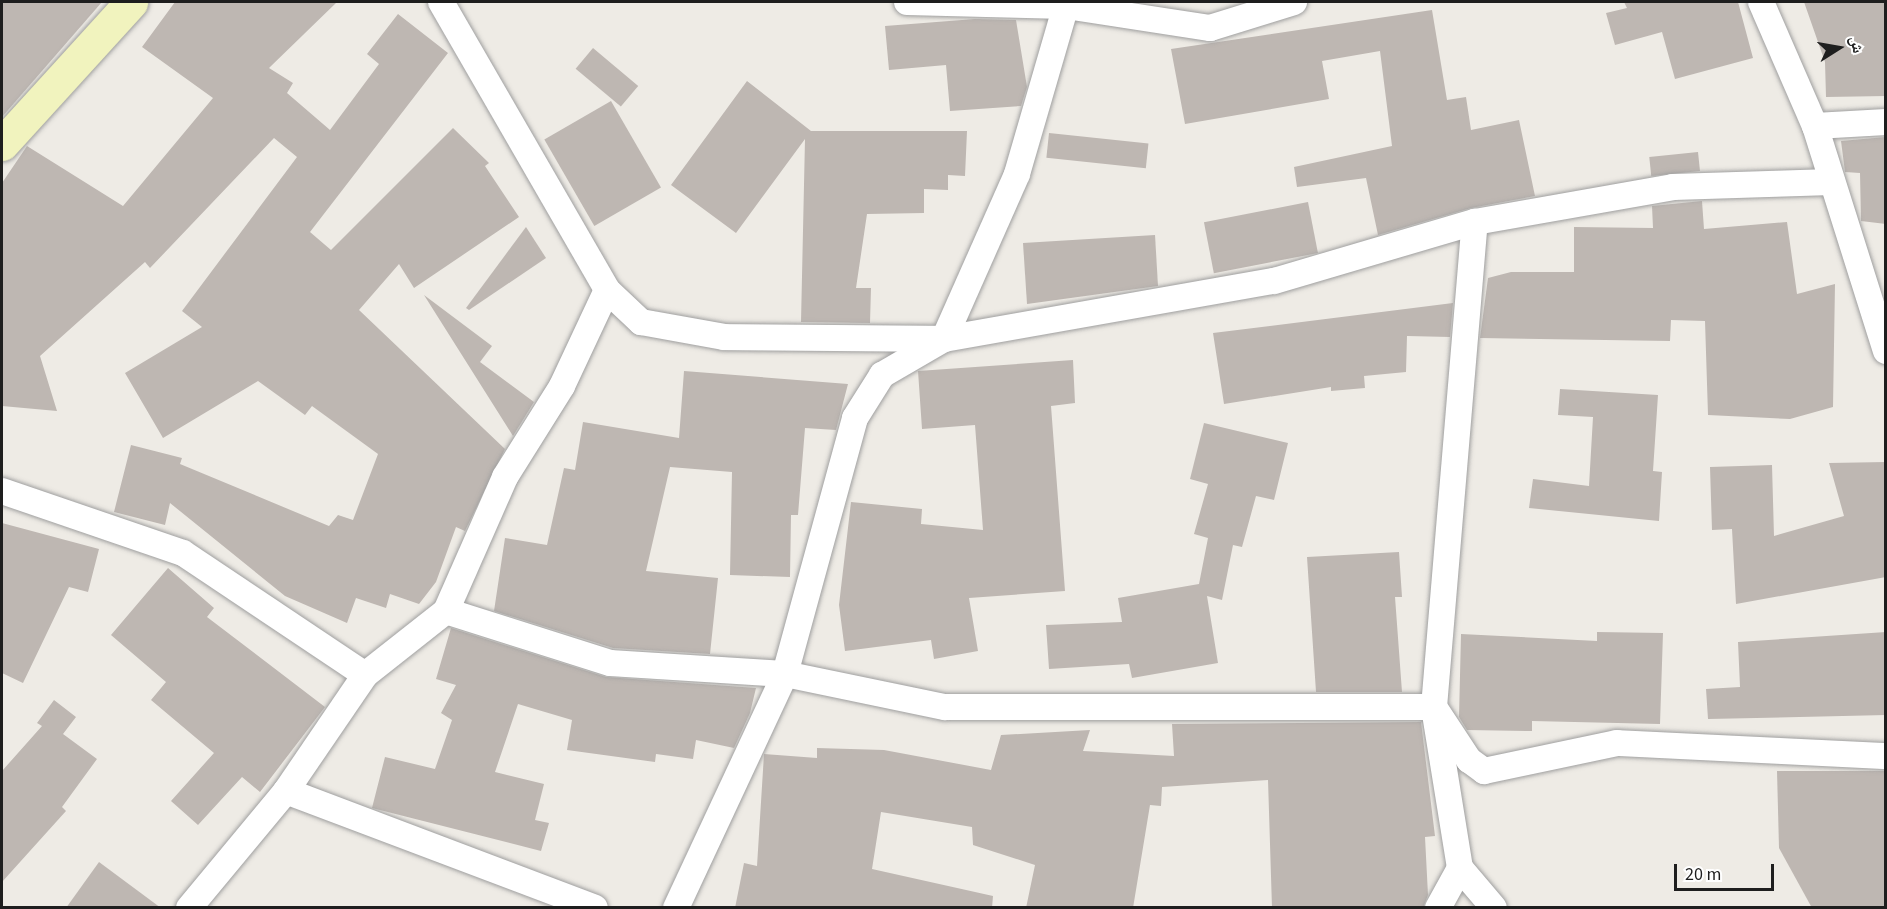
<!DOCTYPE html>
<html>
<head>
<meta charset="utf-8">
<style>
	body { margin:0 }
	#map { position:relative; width:1887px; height:909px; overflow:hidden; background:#eeebe5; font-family:"Source Sans 3","Noto Naskh Arabic",sans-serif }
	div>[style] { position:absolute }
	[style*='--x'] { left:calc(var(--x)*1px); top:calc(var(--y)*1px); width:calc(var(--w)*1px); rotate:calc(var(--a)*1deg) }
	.building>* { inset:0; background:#beb7b2; transform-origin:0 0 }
	.roads { filter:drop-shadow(0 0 2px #9f9f9f) drop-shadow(0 0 2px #9f9f9f) }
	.street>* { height:26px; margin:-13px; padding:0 13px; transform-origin:13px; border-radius:13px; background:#fff }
	.secondary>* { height:33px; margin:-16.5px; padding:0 16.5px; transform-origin:16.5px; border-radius:16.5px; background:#f1f3be }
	span { translate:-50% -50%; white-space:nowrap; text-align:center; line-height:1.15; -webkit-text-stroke:6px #fff; paint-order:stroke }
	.frame { position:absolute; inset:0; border:3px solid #1e1e1e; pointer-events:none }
	.north { position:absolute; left:1809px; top:18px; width:60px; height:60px; -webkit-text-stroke:4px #fff; paint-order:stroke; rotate:79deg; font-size:16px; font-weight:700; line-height:24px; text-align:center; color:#1e1e1e }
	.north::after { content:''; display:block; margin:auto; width:21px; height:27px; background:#1e1e1e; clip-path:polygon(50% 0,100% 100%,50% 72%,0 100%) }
	.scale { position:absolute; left:1674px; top:864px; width:100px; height:27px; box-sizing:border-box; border:3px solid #1e1e1e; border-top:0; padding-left:8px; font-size:18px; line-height:21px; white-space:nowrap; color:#1e1e1e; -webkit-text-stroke:4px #fff; paint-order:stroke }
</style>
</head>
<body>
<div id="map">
	<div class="building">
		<i style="clip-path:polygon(2px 2px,102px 2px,2px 117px)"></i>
		<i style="clip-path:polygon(175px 2px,337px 2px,269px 68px,293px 83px,287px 93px,330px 130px,379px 64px,367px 54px,398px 14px,448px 53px,310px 232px,331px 250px,453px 128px,489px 163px,485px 166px,519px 217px,414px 288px,399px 264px,359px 310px,505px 449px,465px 531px,456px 527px,436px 582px,419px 604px,390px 594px,386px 608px,356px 598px,347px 623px,285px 596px,170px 503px,165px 525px,114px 512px,131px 445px,182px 458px,180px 464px,329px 526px,338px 515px,353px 520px,378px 454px,312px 406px,305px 415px,258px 381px,163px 438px,125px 373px,202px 327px,182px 311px,297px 157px,274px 138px,150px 268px,145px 262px,40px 356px,57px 411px,2px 406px,2px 183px,27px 146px,123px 206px,213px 98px,142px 47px)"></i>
		<i style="clip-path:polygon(1624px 2px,1738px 2px,1753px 58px,1675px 79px,1662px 32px,1615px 45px,1606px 13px,1627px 8px)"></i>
		<i style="clip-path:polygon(1804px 2px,1886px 2px,1886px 96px,1826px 97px,1825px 62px)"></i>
		<i style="clip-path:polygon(1432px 10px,1447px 100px,1466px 97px,1471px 130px,1519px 120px,1535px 196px,1471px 208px,1378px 235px,1366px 178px,1297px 187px,1294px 167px,1392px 146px,1380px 51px,1322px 61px,1329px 99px,1185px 124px,1171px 49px)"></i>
		<i style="clip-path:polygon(975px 19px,1016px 20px,1027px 87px,1021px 106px,950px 111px,946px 65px,889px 70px,885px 26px)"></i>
		<i style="left:593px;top:48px;width:59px;height:27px;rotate:40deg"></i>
		<i style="clip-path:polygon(747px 81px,811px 131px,967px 131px,965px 176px,948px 175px,948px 190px,924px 189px,924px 213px,867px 214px,856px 288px,871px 288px,870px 323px,801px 322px,805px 139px,736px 233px,671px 185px)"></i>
		<i style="left:611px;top:101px;width:100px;height:77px;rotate:60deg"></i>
		<i style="left:1049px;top:133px;width:100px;height:25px;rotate:6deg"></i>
		<i style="clip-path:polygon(1886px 137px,1886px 224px,1861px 221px,1860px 173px,1845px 172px,1841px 141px)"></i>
		<i style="left:1698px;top:152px;width:19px;height:49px;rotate:84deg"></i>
		<i style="clip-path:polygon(1702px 201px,1704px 229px,1787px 222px,1797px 294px,1835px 284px,1833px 407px,1790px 419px,1708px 415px,1705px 321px,1671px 320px,1670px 341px,1480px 338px,1488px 278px,1511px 272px,1574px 272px,1574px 227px,1653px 228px,1652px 206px)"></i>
		<i style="left:1308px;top:202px;width:52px;height:106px;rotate:79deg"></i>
		<i style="clip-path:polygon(526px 227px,546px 258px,469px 310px,466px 308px)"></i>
		<i style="clip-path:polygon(1155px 235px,1158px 286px,1027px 304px,1023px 243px)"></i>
		<i style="clip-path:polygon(424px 295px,492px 346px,480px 362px,534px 402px,513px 436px)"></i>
		<i style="clip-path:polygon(1453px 303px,1450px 337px,1407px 336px,1406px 372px,1364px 376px,1365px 388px,1331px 391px,1331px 387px,1224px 404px,1213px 333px)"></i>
		<i style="clip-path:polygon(1073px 360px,1075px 403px,1051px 406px,1065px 591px,969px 598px,978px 651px,934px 659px,931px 640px,845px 651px,839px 605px,851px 502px,922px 509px,921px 524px,983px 530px,975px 425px,922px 429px,918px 371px)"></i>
		<i style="clip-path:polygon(684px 371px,848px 384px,836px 430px,805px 428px,798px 515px,791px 515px,790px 577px,730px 575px,732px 472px,670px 467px,646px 571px,718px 578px,710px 654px,613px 648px,494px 611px,505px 538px,547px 545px,564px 468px,575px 470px,583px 422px,679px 438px)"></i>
		<i style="clip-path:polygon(1560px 389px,1658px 395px,1653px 471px,1662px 472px,1659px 521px,1529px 508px,1533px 479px,1589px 486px,1593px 417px,1558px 415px)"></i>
		<i style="clip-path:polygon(1204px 423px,1288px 443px,1274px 500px,1256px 496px,1242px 547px,1233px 545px,1222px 600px,1207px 596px,1218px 663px,1132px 678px,1129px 664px,1049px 669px,1046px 625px,1122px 622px,1118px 598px,1199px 584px,1208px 538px,1194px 534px,1208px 484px,1190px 479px)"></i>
		<i style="clip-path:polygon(1886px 462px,1886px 577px,1736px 604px,1732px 529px,1712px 530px,1710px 467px,1772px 465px,1774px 536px,1844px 516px,1829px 463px)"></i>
		<i style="clip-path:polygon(2px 523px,99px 549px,88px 592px,69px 587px,23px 683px,2px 673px)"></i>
		<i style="clip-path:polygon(1399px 552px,1402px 597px,1395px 597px,1402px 692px,1316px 692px,1307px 557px)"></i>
		<i style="clip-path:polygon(168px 568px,214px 608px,207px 617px,325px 707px,260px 792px,242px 777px,198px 825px,171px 801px,214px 753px,151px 700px,166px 682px,111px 635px)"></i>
		<i style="clip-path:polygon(451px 628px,606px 677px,756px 688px,750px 713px,734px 748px,696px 740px,693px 759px,656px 754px,655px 762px,567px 750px,572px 720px,518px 704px,495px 772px,544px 784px,535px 820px,549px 823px,541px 851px,372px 808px,385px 757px,435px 769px,452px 720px,441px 713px,456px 685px,436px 679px)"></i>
		<i style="clip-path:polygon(1597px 632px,1663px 633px,1660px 724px,1532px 721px,1532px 731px,1467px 730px,1459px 717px,1461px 634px,1597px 641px)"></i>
		<i style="clip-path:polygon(1886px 632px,1886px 715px,1708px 719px,1706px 689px,1740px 687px,1738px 642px)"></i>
		<i style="clip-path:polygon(54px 700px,76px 717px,63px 734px,97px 759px,62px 807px,66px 811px,2px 882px,2px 771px,42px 726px,37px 723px)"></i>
		<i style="clip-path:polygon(1421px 722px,1435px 836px,1425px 837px,1428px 895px,1423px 908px,1272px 908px,1268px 780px,1162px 787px,1161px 806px,1150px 805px,1133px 908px,1026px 908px,1035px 865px,973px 845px,972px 827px,881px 812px,872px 869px,993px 896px,992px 908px,735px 908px,744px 863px,757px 866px,764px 754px,817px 758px,817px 748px,884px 750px,991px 770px,1001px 735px,1090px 730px,1083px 751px,1174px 756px,1172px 724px)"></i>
		<i style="clip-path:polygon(1777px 771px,1886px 771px,1886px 908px,1812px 908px,1779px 848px)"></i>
		<i style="clip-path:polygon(99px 862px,161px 908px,66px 908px)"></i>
	</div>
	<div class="roads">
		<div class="street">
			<i style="--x:441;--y:2;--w:332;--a:60"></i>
			<i style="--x:607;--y:290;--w:47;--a:43.3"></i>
			<i style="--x:641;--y:322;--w:84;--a:10.2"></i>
			<i style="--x:724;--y:337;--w:220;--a:0.5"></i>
			<i style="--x:944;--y:339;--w:335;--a:-10"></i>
			<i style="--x:1274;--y:281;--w:209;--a:-16.4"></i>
			<i style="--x:1475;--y:222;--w:201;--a:-10"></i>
			<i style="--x:1673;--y:187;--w:159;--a:-1.8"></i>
			<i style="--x:907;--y:2;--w:159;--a:1.4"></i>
			<i style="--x:1066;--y:6;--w:146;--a:8.7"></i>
			<i style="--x:1210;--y:28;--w:88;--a:-17.2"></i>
			<i style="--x:1761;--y:2;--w:135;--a:66.5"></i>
			<i style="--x:1815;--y:126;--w:236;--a:72.5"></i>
			<i style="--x:1815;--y:126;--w:71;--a:-3.2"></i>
			<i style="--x:2;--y:491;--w:191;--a:18.9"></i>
			<i style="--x:183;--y:553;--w:219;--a:33.8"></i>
			<i style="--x:446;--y:611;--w:172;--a:17.6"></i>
			<i style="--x:610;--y:663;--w:175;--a:3.6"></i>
			<i style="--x:785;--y:674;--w:163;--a:11.7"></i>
			<i style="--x:945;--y:707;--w:489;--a:0"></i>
			<i style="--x:1434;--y:707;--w:64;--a:56.6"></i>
			<i style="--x:1469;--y:760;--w:19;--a:36"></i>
			<i style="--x:1484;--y:771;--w:136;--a:-11.9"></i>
			<i style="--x:1617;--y:743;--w:269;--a:2.8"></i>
			<i style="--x:286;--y:791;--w:330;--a:20.7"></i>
			<i style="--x:1460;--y:868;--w:52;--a:49.6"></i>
			<i style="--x:189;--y:908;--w:152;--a:-50.3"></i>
			<i style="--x:286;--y:791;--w:140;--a:-55.7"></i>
			<i style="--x:365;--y:675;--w:103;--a:-38.3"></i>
			<i style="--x:446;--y:611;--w:146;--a:-66.2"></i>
			<i style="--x:505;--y:477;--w:107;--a:-57.9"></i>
			<i style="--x:562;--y:386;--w:106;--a:-64.9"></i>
			<i style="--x:676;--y:908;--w:258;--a:-65"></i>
			<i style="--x:785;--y:674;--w:265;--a:-74.7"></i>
			<i style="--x:855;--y:418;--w:51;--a:-57.9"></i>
			<i style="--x:882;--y:375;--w:72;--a:-30.1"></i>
			<i style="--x:944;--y:339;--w:180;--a:-66.1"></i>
			<i style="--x:1017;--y:174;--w:179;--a:-73.8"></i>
			<i style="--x:1438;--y:908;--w:46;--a:-61.2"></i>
			<i style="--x:1460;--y:868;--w:163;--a:-99.2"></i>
			<i style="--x:1434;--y:707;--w:487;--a:-85.2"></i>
		</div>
		<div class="secondary">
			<i style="--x:2;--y:144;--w:192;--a:-47.7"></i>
		</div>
	</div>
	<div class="frame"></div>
	<div class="north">ش</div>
	<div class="scale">20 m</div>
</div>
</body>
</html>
